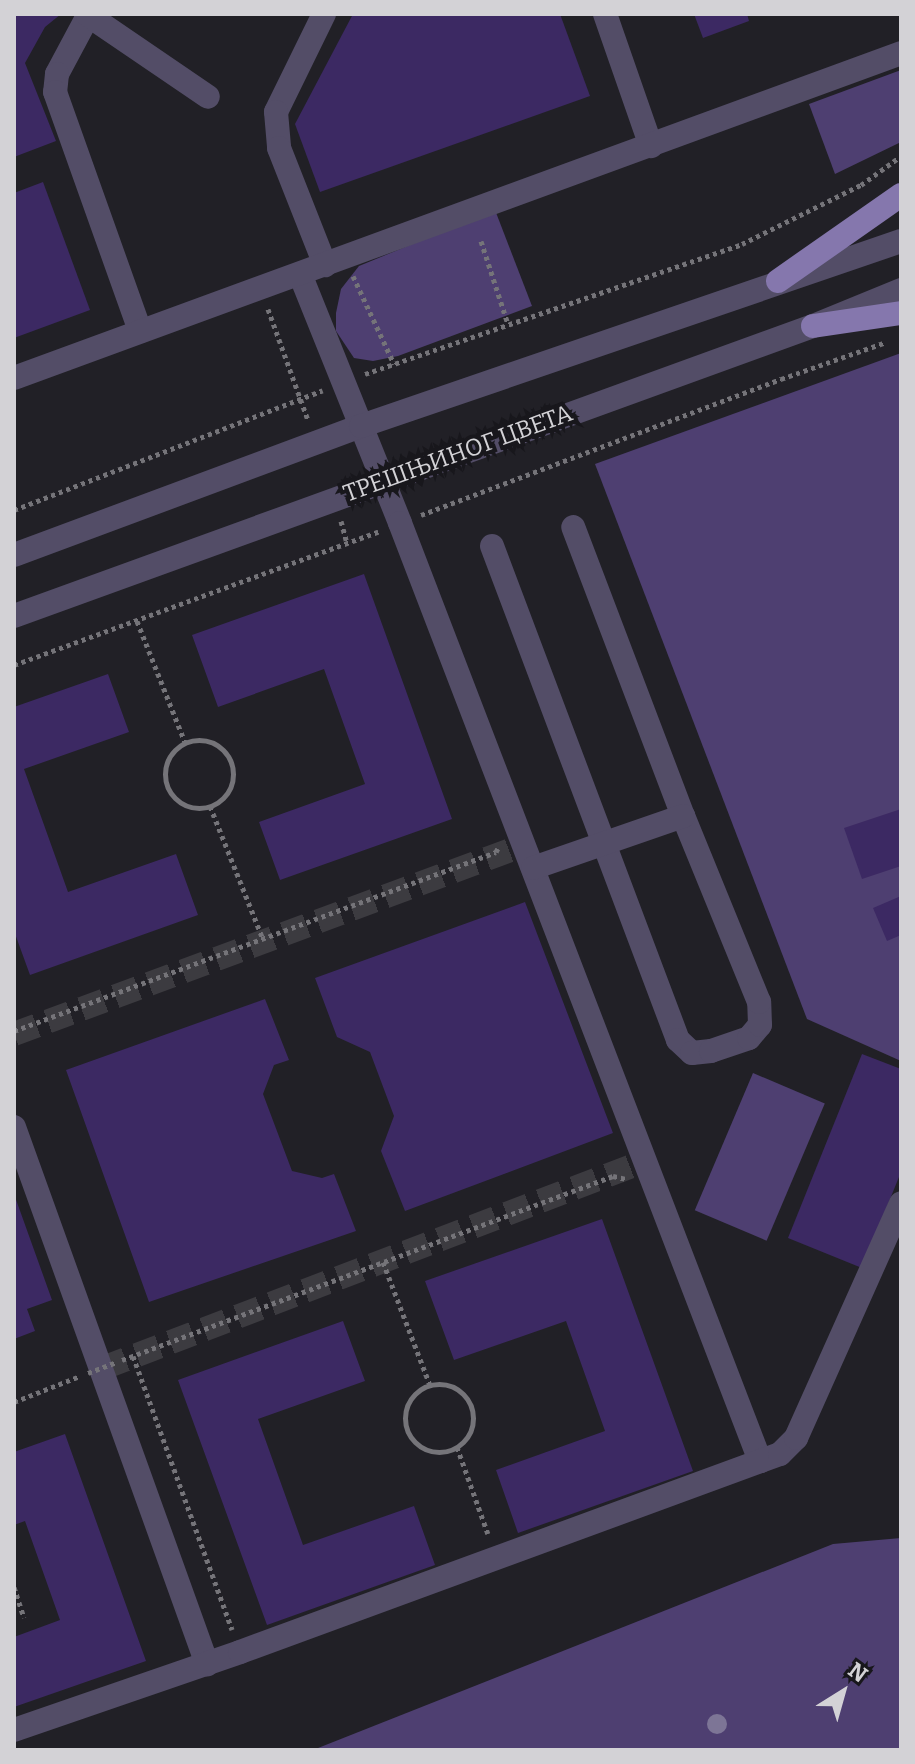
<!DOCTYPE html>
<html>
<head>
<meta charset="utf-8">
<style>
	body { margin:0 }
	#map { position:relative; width:915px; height:1764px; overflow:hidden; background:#212026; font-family:Bitter,serif }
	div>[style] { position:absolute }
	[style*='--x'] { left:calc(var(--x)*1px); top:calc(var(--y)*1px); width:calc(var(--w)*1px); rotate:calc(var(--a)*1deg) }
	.green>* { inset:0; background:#4e3f71; transform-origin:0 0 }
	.building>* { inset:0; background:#3c2963 }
	.minor-tunnel>* { height:24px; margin-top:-12px; transform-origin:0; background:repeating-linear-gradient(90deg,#3c3b40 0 24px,transparent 0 36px) }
	.path>* { height:5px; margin-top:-2.5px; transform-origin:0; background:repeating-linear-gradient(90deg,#757479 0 4px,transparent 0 8px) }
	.path>.ring { margin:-2.5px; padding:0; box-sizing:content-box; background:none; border:5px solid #757479; border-radius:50% }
	.minor>* { height:24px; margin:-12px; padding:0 12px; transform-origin:12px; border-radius:12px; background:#534d67 }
	.major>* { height:24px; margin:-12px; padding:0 12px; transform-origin:12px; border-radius:12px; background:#8577ad }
	.path-bridge>* { height:5px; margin-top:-2.5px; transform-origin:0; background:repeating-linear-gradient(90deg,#757479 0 4px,transparent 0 8px) }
	.trees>* { width:20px; height:20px; margin:-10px; border-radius:50%; background:#7d7596 }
	span { translate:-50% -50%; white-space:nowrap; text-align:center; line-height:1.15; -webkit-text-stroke:8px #18171c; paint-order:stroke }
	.street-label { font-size:24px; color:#d3d2d6 }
	.frame { position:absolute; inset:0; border:16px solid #d3d2d6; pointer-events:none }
	.north { position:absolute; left:803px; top:1652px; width:80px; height:80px; -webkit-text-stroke:6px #18171c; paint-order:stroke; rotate:37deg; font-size:22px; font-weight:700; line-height:32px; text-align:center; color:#d3d2d6 }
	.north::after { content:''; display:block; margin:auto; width:28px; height:36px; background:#d3d2d6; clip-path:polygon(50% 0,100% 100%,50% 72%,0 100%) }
</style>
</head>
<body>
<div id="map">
	<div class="green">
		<i style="clip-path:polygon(901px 70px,901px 142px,835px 174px,809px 104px)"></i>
		<i style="clip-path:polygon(495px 210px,532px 306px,398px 356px,373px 361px,354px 358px,336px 331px,336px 313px,341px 289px,359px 266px)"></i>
		<i style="clip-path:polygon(901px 353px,901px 1061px,807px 1019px,595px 464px)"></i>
		<i style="left:753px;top:1073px;width:78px;height:149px;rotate:23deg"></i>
		<i style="clip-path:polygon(901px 1538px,901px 1750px,313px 1750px,833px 1544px)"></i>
	</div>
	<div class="building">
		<i style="clip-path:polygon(14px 14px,61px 14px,45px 27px,25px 63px,56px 141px,14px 157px)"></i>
		<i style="clip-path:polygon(353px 14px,560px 14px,590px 96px,320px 192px,295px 124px)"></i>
		<i style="clip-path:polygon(694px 14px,747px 14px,749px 21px,703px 38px)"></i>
		<i style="clip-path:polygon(43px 182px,90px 310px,14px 338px,14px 193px)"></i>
		<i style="clip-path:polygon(364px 574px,452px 819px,280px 880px,259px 822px,365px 784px,324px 669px,218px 707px,192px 635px)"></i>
		<i style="clip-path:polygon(108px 674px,129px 732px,24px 769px,68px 892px,176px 854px,198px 915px,30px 975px,14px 931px,14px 707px)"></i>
		<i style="clip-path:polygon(901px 809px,901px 866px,862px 879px,844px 828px)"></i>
		<i style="clip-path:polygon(901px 896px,901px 935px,887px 941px,873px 908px)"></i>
		<i style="clip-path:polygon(525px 902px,613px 1133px,405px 1211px,381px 1151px,394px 1116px,370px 1052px,337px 1037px,315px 978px)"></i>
		<i style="clip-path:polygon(265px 999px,289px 1060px,274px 1065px,263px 1094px,292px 1171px,322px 1178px,334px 1174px,356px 1231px,149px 1302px,66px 1070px)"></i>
		<i style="clip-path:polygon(862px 1054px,901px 1069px,901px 1172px,862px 1268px,788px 1238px)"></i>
		<i style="clip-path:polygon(14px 1194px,52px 1300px,27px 1309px,35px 1331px,14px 1339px)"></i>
		<i style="clip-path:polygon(602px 1219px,693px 1471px,518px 1533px,496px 1470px,605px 1431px,566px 1321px,454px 1360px,425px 1281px)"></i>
		<i style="clip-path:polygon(343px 1321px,365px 1381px,258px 1419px,303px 1545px,414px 1506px,435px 1565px,267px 1625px,178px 1380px)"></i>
		<i style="clip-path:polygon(65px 1434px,146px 1661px,14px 1707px,14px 1637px,60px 1620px,25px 1521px,14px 1525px,14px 1452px)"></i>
	</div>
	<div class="minor-tunnel">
		<i style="--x:14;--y:1034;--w:544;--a:-20.33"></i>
		<i style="--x:103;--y:1368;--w:580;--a:-20.9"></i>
	</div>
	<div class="path">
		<i style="--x:481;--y:241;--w:87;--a:72"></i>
		<i style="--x:353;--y:276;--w:97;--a:65"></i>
		<i style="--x:268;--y:309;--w:118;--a:70.2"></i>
		<i style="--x:365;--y:374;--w:399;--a:-19"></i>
		<i style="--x:742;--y:244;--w:133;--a:-26.4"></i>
		<i style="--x:861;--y:185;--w:49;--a:-35.9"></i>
		<i style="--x:14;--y:510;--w:331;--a:-21.2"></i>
		<i style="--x:421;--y:515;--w:385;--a:-20.7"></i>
		<i style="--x:781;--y:379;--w:109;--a:-19.3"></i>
		<i style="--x:341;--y:521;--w:23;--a:75"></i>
		<i style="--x:137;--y:621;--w:130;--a:68.4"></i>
		<i style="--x:14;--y:665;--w:388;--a:-20.1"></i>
		<i class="ring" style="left:165px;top:740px;width:63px;height:63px"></i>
		<i style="--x:210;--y:806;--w:143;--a:68.3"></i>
		<i style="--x:14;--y:1031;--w:514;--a:-20.37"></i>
		<i style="--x:496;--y:852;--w:4;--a:-63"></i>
		<i style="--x:383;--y:1262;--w:132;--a:69.1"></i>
		<i style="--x:133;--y:1356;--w:291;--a:70.1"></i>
		<i style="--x:122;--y:1360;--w:524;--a:-20.54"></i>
		<i style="--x:613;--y:1176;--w:13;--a:13"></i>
		<i class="ring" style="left:405px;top:1384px;width:63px;height:63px"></i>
		<i style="--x:14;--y:1402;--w:71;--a:-21.5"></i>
		<i style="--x:457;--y:1447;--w:92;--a:70.4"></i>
		<i style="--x:14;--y:1587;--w:32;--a:72"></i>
	</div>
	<div class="minor">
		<i style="--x:89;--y:14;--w:68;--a:118.1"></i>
		<i style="--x:57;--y:74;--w:18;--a:96"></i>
		<i style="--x:55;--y:92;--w:254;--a:70.4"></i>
		<i style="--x:324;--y:14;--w:109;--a:116.1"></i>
		<i style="--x:276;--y:112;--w:36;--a:85"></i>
		<i style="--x:279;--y:148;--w:126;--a:68.5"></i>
		<i style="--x:605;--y:14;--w:140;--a:70.8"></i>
		<i style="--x:88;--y:15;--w:145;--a:34.3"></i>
		<i style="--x:300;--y:274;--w:268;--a:68.1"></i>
		<i style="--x:400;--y:523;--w:1005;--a:69"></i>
		<i style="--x:14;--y:378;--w:945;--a:-20.12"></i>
		<i style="--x:492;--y:546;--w:528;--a:69.37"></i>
		<i style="--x:678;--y:1040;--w:19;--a:43"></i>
		<i style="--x:692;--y:1053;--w:19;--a:-6"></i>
		<i style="--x:711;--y:1051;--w:40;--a:-18.9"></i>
		<i style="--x:749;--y:1038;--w:17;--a:-50"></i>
		<i style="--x:760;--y:1025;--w:23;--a:-92"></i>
		<i style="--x:759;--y:1002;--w:201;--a:-112.2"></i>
		<i style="--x:683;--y:816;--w:309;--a:-110.8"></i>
		<i style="--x:14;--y:555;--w:370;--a:-20.4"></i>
		<i style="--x:361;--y:426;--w:571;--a:-18.91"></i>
		<i style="--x:14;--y:616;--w:850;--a:-19.95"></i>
		<i style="--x:813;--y:326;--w:95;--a:-22.2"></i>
		<i style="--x:533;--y:868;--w:159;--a:-19.1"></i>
		<i style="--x:14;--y:1127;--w:571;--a:70.23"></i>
		<i style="--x:14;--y:1730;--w:239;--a:-19"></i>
		<i style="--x:240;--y:1652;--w:575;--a:-20.14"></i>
		<i style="--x:780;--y:1454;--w:23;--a:-45"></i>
		<i style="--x:796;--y:1438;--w:257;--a:-65.9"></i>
	</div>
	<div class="major">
		<i style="--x:778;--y:281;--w:150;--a:-35"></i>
		<i style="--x:813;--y:326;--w:89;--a:-8.4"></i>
	</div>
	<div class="path-bridge">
		<i style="--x:88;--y:1373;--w:31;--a:-21"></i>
	</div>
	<div class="trees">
		<i style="left:717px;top:1724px"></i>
	</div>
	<div class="street-label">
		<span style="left:458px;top:454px;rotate:-20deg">ТРЕШЊИНОГ ЦВЕТА</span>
	</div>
	<div class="frame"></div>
	<div class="north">N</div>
</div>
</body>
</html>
